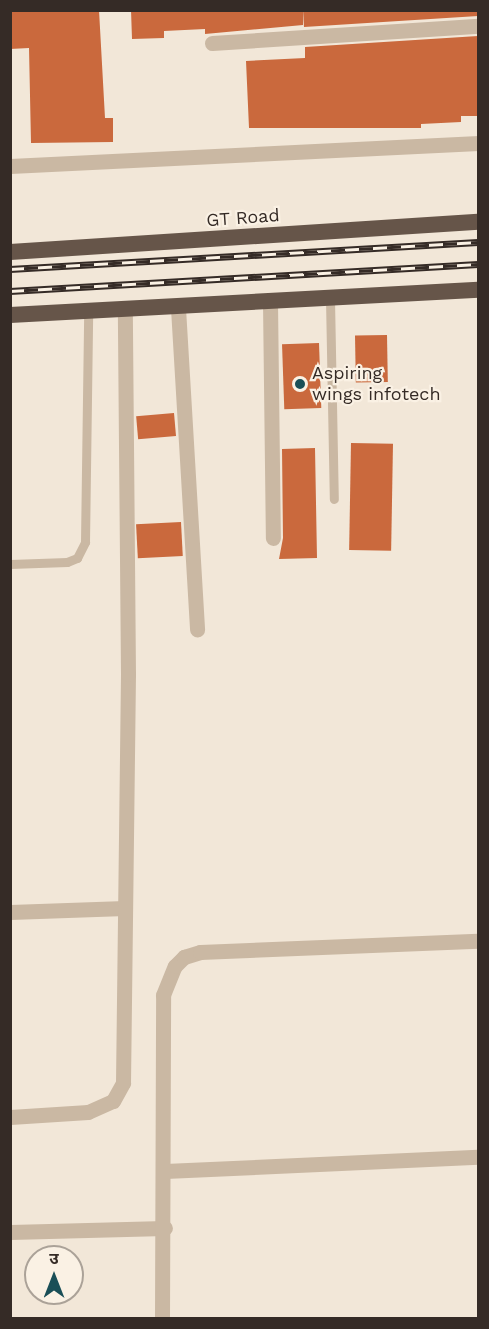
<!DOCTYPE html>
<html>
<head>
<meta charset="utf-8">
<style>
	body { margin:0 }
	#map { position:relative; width:489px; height:1329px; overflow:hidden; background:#f2e7d8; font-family:"Work Sans","Noto Sans Devanagari",sans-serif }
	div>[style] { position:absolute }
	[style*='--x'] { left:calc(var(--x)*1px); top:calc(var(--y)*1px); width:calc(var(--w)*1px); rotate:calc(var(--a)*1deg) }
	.building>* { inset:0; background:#ca693d; transform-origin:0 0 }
	.service>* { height:9px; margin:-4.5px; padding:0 4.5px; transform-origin:4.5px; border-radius:4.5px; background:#cab8a3 }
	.minor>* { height:15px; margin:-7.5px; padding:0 7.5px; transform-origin:7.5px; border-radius:7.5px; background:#cab8a3 }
	.trunk>* { height:16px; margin:-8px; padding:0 8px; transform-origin:8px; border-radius:8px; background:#665549 }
	.rail>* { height:7px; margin-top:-3.5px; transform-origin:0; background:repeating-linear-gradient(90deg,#faf1e4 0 14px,#352b26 0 28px); box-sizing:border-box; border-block:2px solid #352b26 }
	.dots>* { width:16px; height:16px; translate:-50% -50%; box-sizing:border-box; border:3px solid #faf1e4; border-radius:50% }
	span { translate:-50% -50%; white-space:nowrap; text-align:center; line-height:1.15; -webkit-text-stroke:4.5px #faf1e4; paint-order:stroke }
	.street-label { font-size:18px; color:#352b26 }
	.poi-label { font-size:18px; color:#352b26 }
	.left { translate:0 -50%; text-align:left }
	.frame { position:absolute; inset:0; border:12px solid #352b26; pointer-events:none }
	.north { position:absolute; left:24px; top:1245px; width:60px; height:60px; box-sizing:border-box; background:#faf1e4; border:2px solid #aba298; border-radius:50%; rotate:0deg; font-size:16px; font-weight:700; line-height:24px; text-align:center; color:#352b26 }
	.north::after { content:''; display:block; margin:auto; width:21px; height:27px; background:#1a4f57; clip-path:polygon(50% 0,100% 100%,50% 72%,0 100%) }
</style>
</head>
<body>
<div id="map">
	<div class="building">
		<i style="clip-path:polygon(10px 10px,99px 10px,105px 118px,113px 118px,113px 142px,31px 143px,29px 48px,10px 49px)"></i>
		<i style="clip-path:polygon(131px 10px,303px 10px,303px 25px,205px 34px,205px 29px,164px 31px,164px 38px,132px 39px)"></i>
		<i style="clip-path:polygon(303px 10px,478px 10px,478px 16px,304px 27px)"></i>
		<i style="clip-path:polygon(478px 36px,478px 116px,461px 116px,461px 122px,421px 124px,421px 128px,249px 128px,246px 61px,305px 58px,305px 47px)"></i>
		<i style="left:387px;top:335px;width:47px;height:32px;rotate:89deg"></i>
		<i style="left:319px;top:343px;width:65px;height:37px;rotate:88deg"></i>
		<i style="left:174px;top:413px;width:23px;height:38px;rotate:85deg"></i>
		<i style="left:351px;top:443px;width:42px;height:107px;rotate:1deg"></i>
		<i style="clip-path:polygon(315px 448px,317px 558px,279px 559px,283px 538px,282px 449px)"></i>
		<i style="left:181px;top:522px;width:34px;height:45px;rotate:87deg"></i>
	</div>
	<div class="service">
		<i style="--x:330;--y:299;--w:200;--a:88.9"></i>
		<i style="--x:10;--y:564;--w:57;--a:-2"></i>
		<i style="--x:67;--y:562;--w:11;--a:-22"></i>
		<i style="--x:77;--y:558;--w:18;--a:-63"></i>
		<i style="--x:85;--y:542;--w:229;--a:-89.2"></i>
	</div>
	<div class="minor">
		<i style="--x:212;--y:43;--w:267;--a:-3.7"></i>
		<i style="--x:10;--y:166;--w:469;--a:-2.8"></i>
		<i style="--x:270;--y:302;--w:236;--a:89.3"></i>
		<i style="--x:178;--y:308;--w:322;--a:86.6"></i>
		<i style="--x:10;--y:912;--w:115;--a:-2"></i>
		<i style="--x:10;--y:1117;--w:78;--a:-3.7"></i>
		<i style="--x:88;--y:1112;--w:27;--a:-24"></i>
		<i style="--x:113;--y:1101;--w:21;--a:-61"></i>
		<i style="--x:123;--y:1083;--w:409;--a:-89.3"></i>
		<i style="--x:128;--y:674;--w:363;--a:-90.5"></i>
		<i style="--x:165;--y:1171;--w:313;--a:-2.6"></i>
		<i style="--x:10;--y:1232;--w:155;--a:-1.5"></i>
		<i style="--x:162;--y:1318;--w:323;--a:-89.8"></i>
		<i style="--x:163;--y:995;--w:31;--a:-68"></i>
		<i style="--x:175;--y:966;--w:13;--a:-45"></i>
		<i style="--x:184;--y:957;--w:17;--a:-17"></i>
		<i style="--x:200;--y:952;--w:278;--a:-2.3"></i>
	</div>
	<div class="trunk">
		<i style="--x:10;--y:252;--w:469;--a:-3.7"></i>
		<i style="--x:10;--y:315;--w:469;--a:-3.1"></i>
	</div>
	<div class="rail">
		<i style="--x:10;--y:269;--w:469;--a:-3.3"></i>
		<i style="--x:10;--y:291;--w:469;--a:-3.3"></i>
	</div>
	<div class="dots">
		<i style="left:300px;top:384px;background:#1a4f57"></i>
	</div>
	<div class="street-label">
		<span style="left:243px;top:218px;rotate:-4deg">GT Road</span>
	</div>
	<div class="poi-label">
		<span class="left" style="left:312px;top:384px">Aspiring<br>wings infotech</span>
	</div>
	<div class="frame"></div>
	<div class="north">उ</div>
</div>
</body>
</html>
